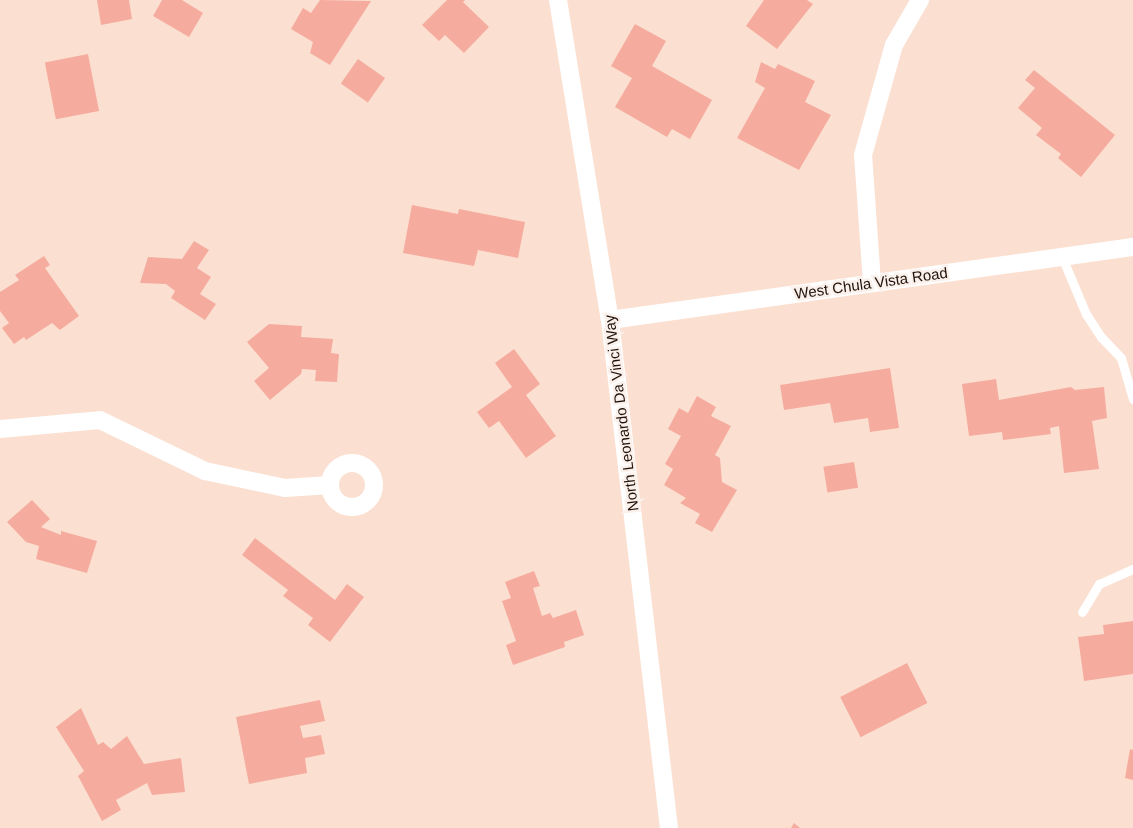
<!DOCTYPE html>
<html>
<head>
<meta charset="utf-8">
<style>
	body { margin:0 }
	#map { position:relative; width:1133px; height:828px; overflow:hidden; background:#fbe0d1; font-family:Helvetica,sans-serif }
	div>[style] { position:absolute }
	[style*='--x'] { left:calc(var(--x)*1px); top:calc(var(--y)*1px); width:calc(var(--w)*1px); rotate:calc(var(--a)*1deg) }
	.building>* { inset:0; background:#f5ac9f; transform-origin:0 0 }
	.service>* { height:9px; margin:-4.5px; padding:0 4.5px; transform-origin:4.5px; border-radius:4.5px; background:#fff }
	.minor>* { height:18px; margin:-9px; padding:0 9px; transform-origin:9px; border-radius:9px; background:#fff }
	.minor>.ring { margin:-9px; padding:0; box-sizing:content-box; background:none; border:18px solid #fff; border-radius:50% }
	span { translate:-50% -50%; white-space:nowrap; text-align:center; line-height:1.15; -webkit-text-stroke:5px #faf1ec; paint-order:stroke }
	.street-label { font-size:15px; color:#23130a }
</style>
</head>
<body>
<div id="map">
	<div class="building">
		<i style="clip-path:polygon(97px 0,129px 0,132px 19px,101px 25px)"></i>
		<i style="clip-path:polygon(162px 0,182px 0,203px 13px,189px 37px,153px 16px)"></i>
		<i style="clip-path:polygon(320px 0,371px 1px,330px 65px,310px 53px,313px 42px,291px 29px,303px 8px,311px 13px)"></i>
		<i style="clip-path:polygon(447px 0,465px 0,463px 2px,489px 27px,464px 53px,445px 35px,439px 41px,422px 25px)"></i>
		<i style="clip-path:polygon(764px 0,807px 0,813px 4px,777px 49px,746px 26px)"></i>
		<i style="clip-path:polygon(635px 24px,666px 41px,652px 66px,712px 100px,690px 139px,672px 129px,667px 137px,615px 107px,632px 78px,611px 66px)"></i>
		<i style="left:88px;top:54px;width:58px;height:44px;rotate:79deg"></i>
		<i style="left:358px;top:59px;width:33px;height:30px;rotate:35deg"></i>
		<i style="clip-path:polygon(761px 62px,775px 69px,778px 64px,815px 81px,805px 102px,831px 115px,799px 170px,737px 138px,765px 88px,755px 82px)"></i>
		<i style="clip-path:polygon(1034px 70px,1115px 135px,1081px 177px,1058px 158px,1061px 154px,1036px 135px,1042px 128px,1018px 108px,1035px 88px,1025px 80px)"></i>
		<i style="clip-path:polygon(412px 205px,458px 214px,459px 209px,525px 222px,518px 258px,478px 250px,474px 266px,403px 253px)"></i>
		<i style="clip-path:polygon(194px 241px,209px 250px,197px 268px,211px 277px,200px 294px,216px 304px,205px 320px,171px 298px,175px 291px,166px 284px,140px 283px,148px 257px,182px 259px)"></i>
		<i style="clip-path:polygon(44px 256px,50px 265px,45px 268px,79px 316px,60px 330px,52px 323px,26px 340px,24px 337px,14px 344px,2px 328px,9px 323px,0 311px,0 292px,19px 280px,15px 275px)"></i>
		<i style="clip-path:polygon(269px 324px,302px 326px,301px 337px,333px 339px,331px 353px,339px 354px,337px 382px,315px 381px,316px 370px,302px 369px,301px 374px,270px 400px,254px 381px,269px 368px,247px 342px)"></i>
		<i style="clip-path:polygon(514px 349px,540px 384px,526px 395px,556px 436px,526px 458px,499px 421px,489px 428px,477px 412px,512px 387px,495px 363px)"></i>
		<i style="clip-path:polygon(890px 368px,899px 428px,870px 432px,868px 418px,834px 423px,830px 403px,784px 410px,780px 385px)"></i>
		<i style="clip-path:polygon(996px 379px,999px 400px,1071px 387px,1075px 390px,1104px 387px,1107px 418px,1092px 421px,1099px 469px,1064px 473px,1059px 426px,1050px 428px,1051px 434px,1003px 440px,1002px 432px,969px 436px,962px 384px)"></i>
		<i style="clip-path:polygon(697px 396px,716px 407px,711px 416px,731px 426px,715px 455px,720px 458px,722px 482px,737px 490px,712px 532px,695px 523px,700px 514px,680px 503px,686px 498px,664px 485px,673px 469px,665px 464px,681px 436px,668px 429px,679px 408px,688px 413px)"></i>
		<i style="left:854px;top:462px;width:26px;height:31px;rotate:81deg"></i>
		<i style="clip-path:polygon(32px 500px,50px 519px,41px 527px,61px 535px,61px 531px,97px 541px,87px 573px,36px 559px,39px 546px,26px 542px,7px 522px)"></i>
		<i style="clip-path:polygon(255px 538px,335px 600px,347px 584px,364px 597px,330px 642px,308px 625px,313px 618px,283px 596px,288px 590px,242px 555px)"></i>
		<i style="clip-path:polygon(534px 571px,540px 586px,533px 588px,542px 616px,550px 613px,553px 618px,576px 610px,584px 635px,564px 642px,565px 647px,513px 665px,506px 645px,516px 641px,502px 601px,511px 598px,505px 582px)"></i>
		<i style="clip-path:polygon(1133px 621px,1133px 674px,1084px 681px,1078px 637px,1104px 634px,1103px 625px)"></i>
		<i style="left:907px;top:663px;width:45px;height:75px;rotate:63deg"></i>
		<i style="clip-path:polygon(320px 700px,325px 721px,300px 726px,303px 738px,321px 735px,325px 754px,305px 758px,307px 773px,249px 784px,236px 717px)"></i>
		<i style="clip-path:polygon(81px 708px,98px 745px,103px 742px,111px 749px,127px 736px,144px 764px,181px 758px,185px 792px,152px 795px,147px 783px,116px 800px,121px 810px,102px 821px,78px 776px,84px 771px,56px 727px)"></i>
		<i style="clip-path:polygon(1130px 749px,1133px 750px,1133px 780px,1125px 778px)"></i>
		<i style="clip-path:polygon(794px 823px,800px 828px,791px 828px)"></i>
	</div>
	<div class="service">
		<i style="--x:1062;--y:257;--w:62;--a:67.2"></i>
		<i style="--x:1086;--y:314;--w:27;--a:57"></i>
		<i style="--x:1101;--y:337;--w:29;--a:46"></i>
		<i style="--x:1121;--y:358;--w:43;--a:73.7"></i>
		<i style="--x:1082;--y:612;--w:33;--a:-59"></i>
		<i style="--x:1099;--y:584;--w:37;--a:-24"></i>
	</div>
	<div class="minor">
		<i style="--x:558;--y:0;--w:324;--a:80.8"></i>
		<i style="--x:610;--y:320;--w:511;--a:83.38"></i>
		<i style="--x:872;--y:283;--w:128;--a:-94"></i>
		<i style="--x:863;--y:155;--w:114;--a:-74.3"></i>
		<i style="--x:894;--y:45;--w:52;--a:-60"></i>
		<i style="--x:610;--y:320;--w:528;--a:-7.95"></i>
		<i style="--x:0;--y:429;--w:100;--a:-5.1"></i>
		<i style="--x:100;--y:420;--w:117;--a:25.9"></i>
		<i style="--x:205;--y:471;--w:82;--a:12"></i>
		<i style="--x:285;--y:488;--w:45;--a:-3.8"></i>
		<i class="ring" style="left:330px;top:463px;width:26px;height:26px"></i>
	</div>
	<div class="street-label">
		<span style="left:871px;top:283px;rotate:-8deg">West Chula Vista Road</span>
		<span style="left:621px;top:413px;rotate:-97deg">North Leonardo Da Vinci Way</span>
	</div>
</div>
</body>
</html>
